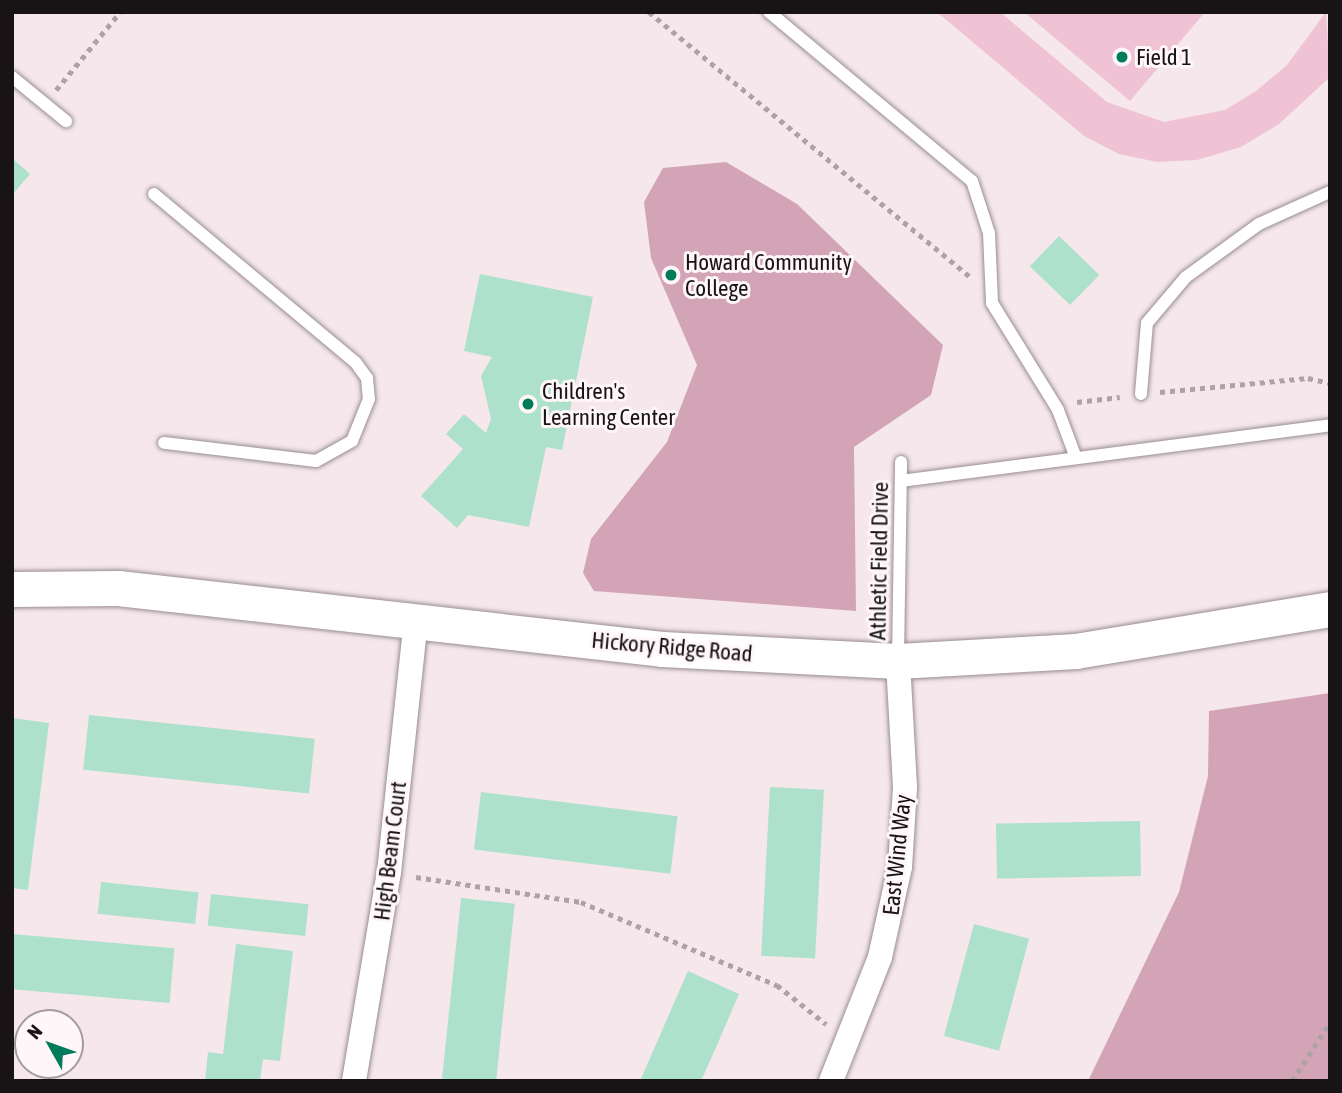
<!DOCTYPE html>
<html>
<head>
<meta charset="utf-8">
<style>
	body { margin:0 }
	#map { position:relative; width:1342px; height:1093px; overflow:hidden; background:#f5e7ec; font-family:"Asap Condensed",sans-serif }
	div>[style] { position:absolute }
	[style*='--x'] { left:calc(var(--x)*1px); top:calc(var(--y)*1px); width:calc(var(--w)*1px); rotate:calc(var(--a)*1deg) }
	.green>* { inset:0; background:#f0c3d4 }
	.forest>* { inset:0; background:#d3a3b6 }
	.building>* { inset:0; background:#aee1cb; transform-origin:0 0 }
	.path>* { height:4.5px; margin-top:-2.25px; transform-origin:0; background:repeating-linear-gradient(90deg,#ada2a6 0 5px,transparent 0 10px) }
	.roads { filter:drop-shadow(0 0 2px #998d92) drop-shadow(0 0 2px #998d92) }
	.lane>* { height:12px; margin:-6px; padding:0 6px; transform-origin:6px; border-radius:6px; background:#fff }
	.street>* { height:24px; margin:-12px; padding:0 12px; transform-origin:12px; border-radius:12px; background:#fff }
	.secondary>* { height:35px; margin:-17.5px; padding:0 17.5px; transform-origin:17.5px; border-radius:17.5px; background:#fff }
	.dots>* { width:19px; height:19px; translate:-50% -50%; box-sizing:border-box; border:4px solid #fff6f9; border-radius:50% }
	span { translate:-50% -50%; white-space:nowrap; text-align:center; line-height:1.15; -webkit-text-stroke:6px #fff6f9; paint-order:stroke }
	.poi-label { font-size:23px; color:#181415 }
	.left { translate:0 -50%; text-align:left }
	.street-label { font-size:23px; color:#181415 }
	.frame { position:absolute; inset:0; border:14px solid #181415; pointer-events:none }
	.north { position:absolute; left:14px; top:1009px; width:70px; height:70px; box-sizing:border-box; background:#fff6f9; border:2px solid #a39c9e; border-radius:50%; rotate:310deg; font-size:19px; font-weight:700; line-height:28px; text-align:center; color:#181415 }
	.north::after { content:''; display:block; margin:auto; width:24px; height:32px; background:#007c5b; clip-path:polygon(50% 0,100% 100%,50% 72%,0 100%) }
</style>
</head>
<body>
<div id="map">
	<div class="green">
		<i style="clip-path:polygon(937px 12px,1000px 12px,1107px 102px,1164px 122px,1225px 110px,1256px 91px,1287px 65px,1326px 12px,1330px 77px,1279px 124px,1241px 147px,1197px 160px,1157px 162px,1119px 154px,1084px 136px)"></i>
		<i style="clip-path:polygon(1024px 12px,1205px 12px,1130px 101px)"></i>
	</div>
	<div class="forest">
		<i style="clip-path:polygon(726px 162px,797px 204px,943px 345px,931px 395px,854px 447px,856px 611px,594px 591px,583px 573px,591px 539px,667px 442px,697px 365px,651px 258px,644px 202px,663px 168px)"></i>
		<i style="clip-path:polygon(1330px 693px,1330px 1081px,1088px 1081px,1179px 892px,1208px 776px,1209px 711px)"></i>
	</div>
	<div class="building">
		<i style="clip-path:polygon(12px 158px,30px 174px,12px 195px)"></i>
		<i style="left:1059px;top:236px;width:56px;height:42px;rotate:44deg"></i>
		<i style="clip-path:polygon(480px 274px,593px 297px,562px 450px,546px 447px,529px 527px,468px 515px,457px 528px,421px 496px,463px 449px,446px 434px,464px 414px,486px 433px,491px 419px,481px 376px,492px 357px,464px 351px)"></i>
		<i style="left:89px;top:715px;width:227px;height:55px;rotate:6deg"></i>
		<i style="clip-path:polygon(12px 718px,49px 723px,28px 890px,12px 888px)"></i>
		<i style="left:770px;top:787px;width:54px;height:169px;rotate:3deg"></i>
		<i style="left:481px;top:792px;width:198px;height:58px;rotate:7deg"></i>
		<i style="left:1140px;top:821px;width:55px;height:144px;rotate:89deg"></i>
		<i style="left:101px;top:882px;width:98px;height:32px;rotate:6deg"></i>
		<i style="left:211px;top:894px;width:98px;height:32px;rotate:6deg"></i>
		<i style="left:461px;top:898px;width:54px;height:185px;rotate:6deg"></i>
		<i style="left:974px;top:924px;width:57px;height:116px;rotate:15deg"></i>
		<i style="left:12px;top:934px;width:163px;height:55px;rotate:5deg"></i>
		<i style="clip-path:polygon(236px 944px,293px 951px,280px 1061px,263px 1059px,260px 1081px,205px 1081px,208px 1052px,223px 1054px)"></i>
		<i style="clip-path:polygon(688px 971px,739px 994px,717px 1045px,701px 1081px,640px 1081px)"></i>
	</div>
	<div class="path">
		<i style="--x:649;--y:12;--w:418;--a:39.5"></i>
		<i style="--x:56;--y:90;--w:101;--a:-50.6"></i>
		<i style="--x:1160;--y:392;--w:149;--a:-5.4"></i>
		<i style="--x:1308;--y:378;--w:23;--a:13"></i>
		<i style="--x:1077;--y:402;--w:43;--a:-6.6"></i>
		<i style="--x:416;--y:877;--w:167;--a:8.6"></i>
		<i style="--x:581;--y:902;--w:213;--a:23"></i>
		<i style="--x:777;--y:985;--w:63;--a:38.5"></i>
		<i style="--x:1292;--y:1081;--w:70;--a:-57.2"></i>
	</div>
	<div class="roads">
		<div class="lane">
			<i style="--x:769;--y:12;--w:264;--a:39.8"></i>
			<i style="--x:972;--y:181;--w:55;--a:71.9"></i>
			<i style="--x:989;--y:233;--w:70;--a:87.5"></i>
			<i style="--x:992;--y:303;--w:126;--a:58.3"></i>
			<i style="--x:1058;--y:410;--w:51;--a:69.4"></i>
			<i style="--x:12;--y:77;--w:70;--a:39.2"></i>
			<i style="--x:154;--y:194;--w:263;--a:39.9"></i>
			<i style="--x:356;--y:363;--w:19;--a:54"></i>
			<i style="--x:367;--y:378;--w:21;--a:85"></i>
			<i style="--x:369;--y:399;--w:45;--a:112"></i>
			<i style="--x:352;--y:441;--w:41;--a:150.9"></i>
			<i style="--x:316;--y:461;--w:153;--a:-173.2"></i>
			<i style="--x:1141;--y:394;--w:71;--a:-85.2"></i>
			<i style="--x:1147;--y:323;--w:60;--a:-49.7"></i>
			<i style="--x:1186;--y:277;--w:90;--a:-36"></i>
			<i style="--x:1259;--y:224;--w:78;--a:-24.3"></i>
			<i style="--x:901;--y:481;--w:433;--a:-7.4"></i>
			<i style="--x:898;--y:658;--w:196;--a:-89.1"></i>
		</div>
		<div class="street">
			<i style="--x:354;--y:1081;--w:212;--a:-80.5"></i>
			<i style="--x:389;--y:872;--w:253;--a:-83.9"></i>
			<i style="--x:831;--y:1081;--w:133;--a:-68.4"></i>
			<i style="--x:880;--y:957;--w:92;--a:-77.5"></i>
			<i style="--x:900;--y:867;--w:80;--a:-86.4"></i>
			<i style="--x:905;--y:787;--w:126;--a:-93.2"></i>
		</div>
		<div class="secondary">
			<i style="--x:12;--y:589;--w:106;--a:-0.5"></i>
			<i style="--x:118;--y:588;--w:547;--a:6.4"></i>
			<i style="--x:662;--y:649;--w:236;--a:2.9"></i>
			<i style="--x:898;--y:661;--w:178;--a:-3.2"></i>
			<i style="--x:1076;--y:651;--w:257;--a:-9.4"></i>
		</div>
	</div>
	<div class="dots">
		<i style="left:1122px;top:57px;background:#007c5b"></i>
		<i style="left:671px;top:275px;background:#007c5b"></i>
		<i style="left:528px;top:404px;background:#007c5b"></i>
	</div>
	<div class="poi-label">
		<span class="left" style="left:1136px;top:57px">Field 1</span>
		<span class="left" style="left:685px;top:275px">Howard Community<br>College</span>
		<span class="left" style="left:542px;top:404px">Children's<br>Learning Center</span>
	</div>
	<div class="street-label">
		<span style="left:879px;top:561px;rotate:-89deg">Athletic Field Drive</span>
		<span style="left:672px;top:647px;rotate:5deg">Hickory Ridge Road</span>
		<span style="left:390px;top:851px;rotate:-83deg">High Beam Court</span>
		<span style="left:897px;top:855px;rotate:-84deg">East Wind Way</span>
	</div>
	<div class="frame"></div>
	<div class="north">N</div>
</div>
</body>
</html>
